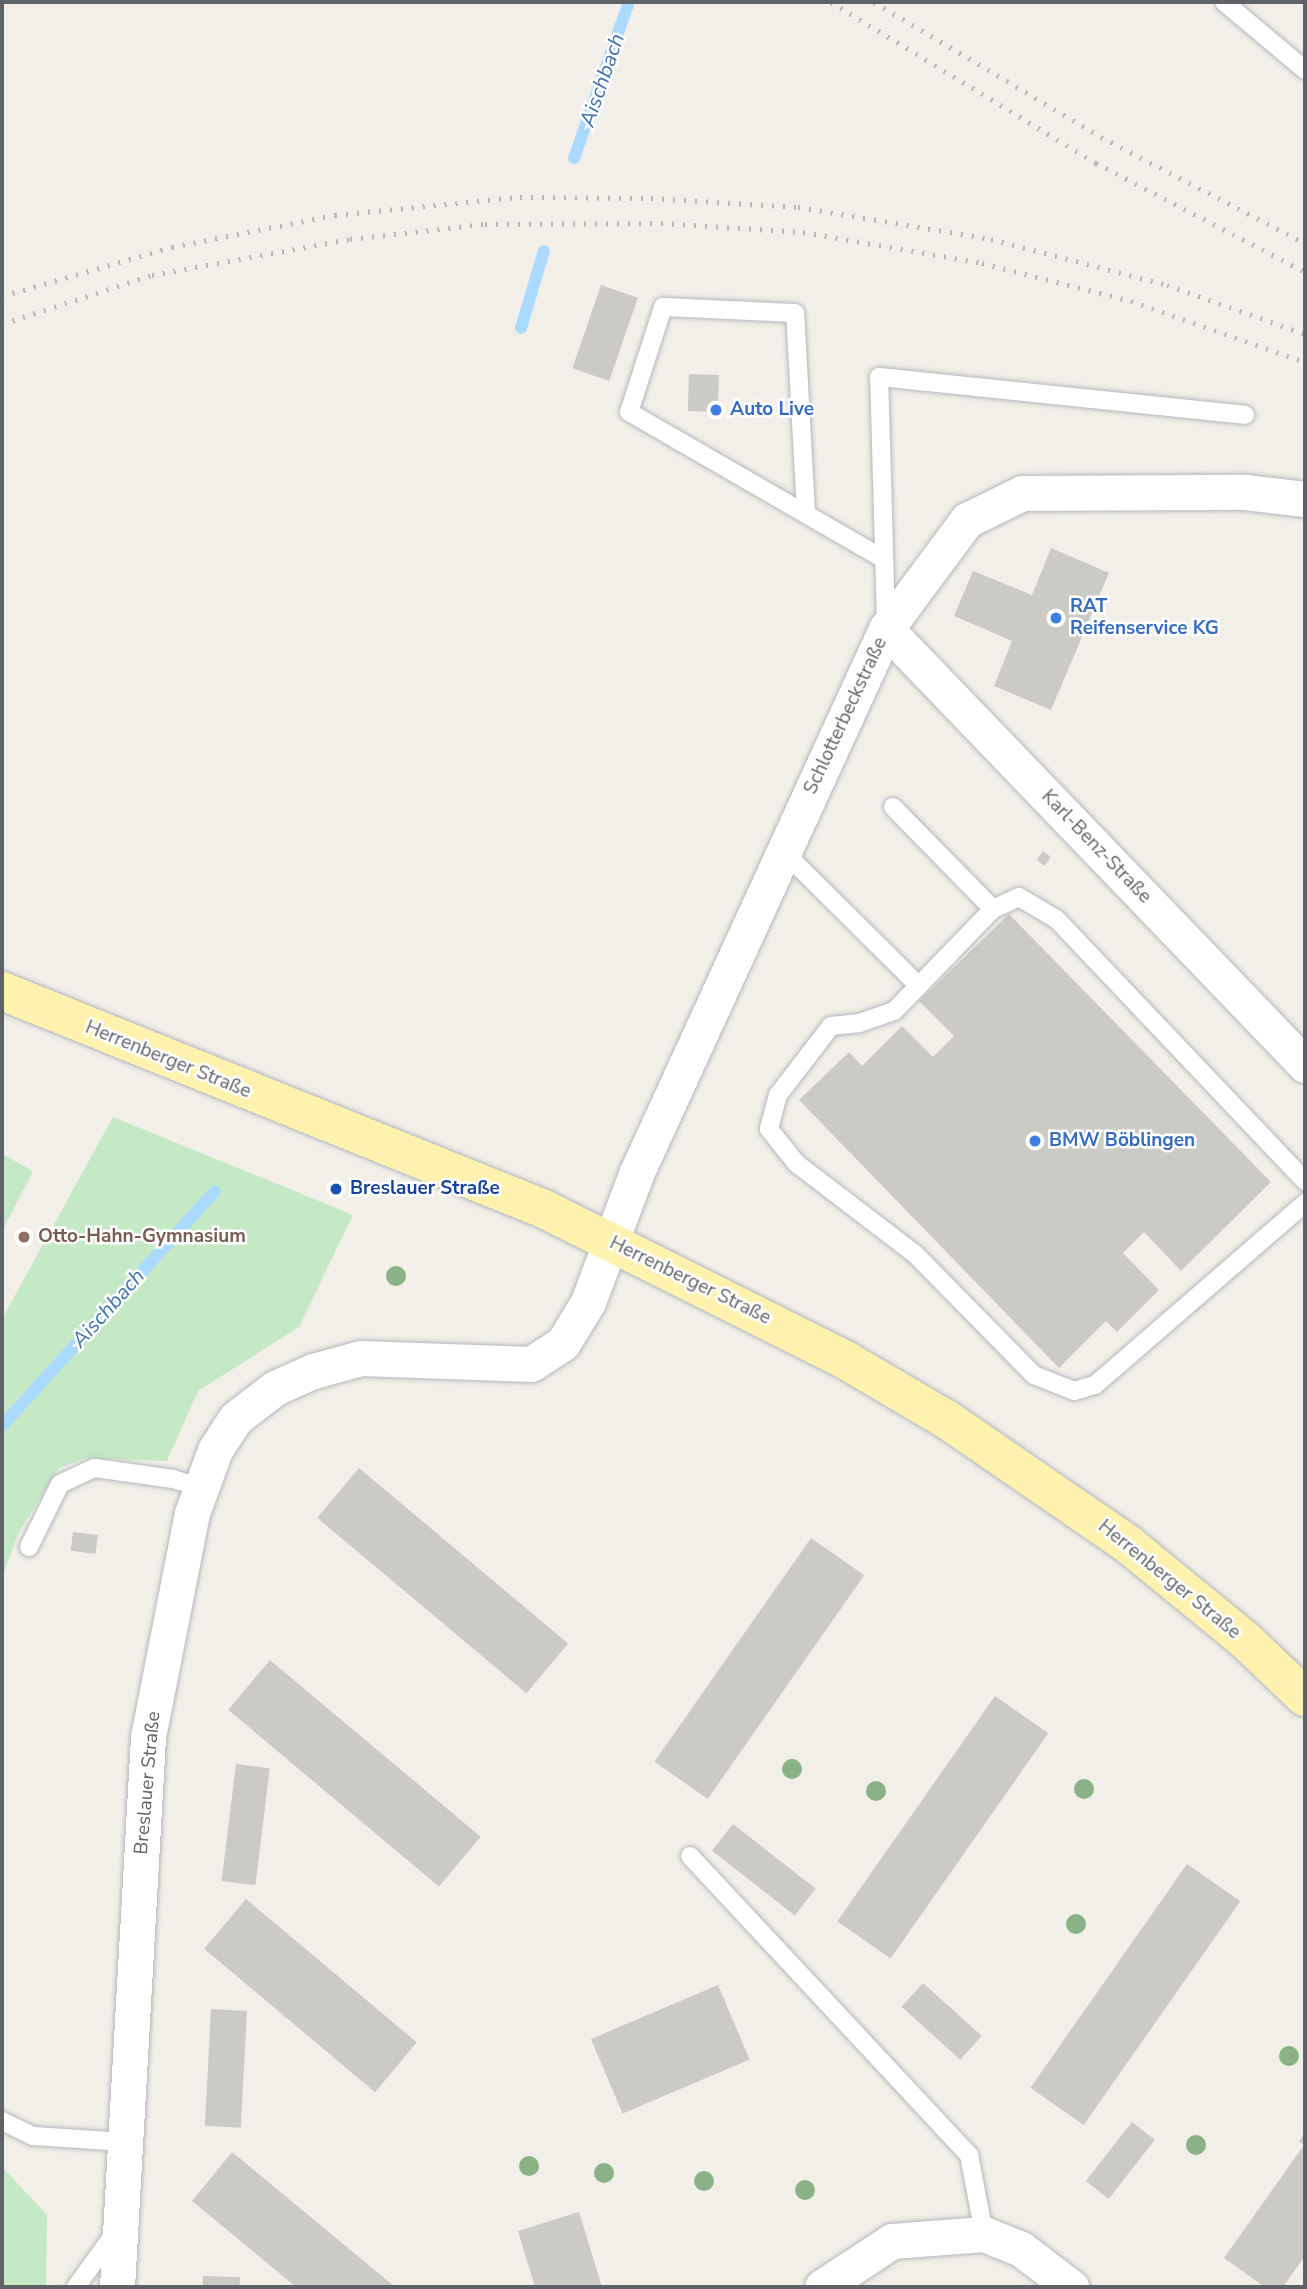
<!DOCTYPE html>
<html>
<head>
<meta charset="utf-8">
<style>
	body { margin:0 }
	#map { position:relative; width:1307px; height:2289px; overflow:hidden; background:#f1efe8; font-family:"Nunito Sans",sans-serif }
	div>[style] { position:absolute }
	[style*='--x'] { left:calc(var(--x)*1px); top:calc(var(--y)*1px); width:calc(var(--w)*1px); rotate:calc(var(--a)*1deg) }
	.green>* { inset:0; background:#c5e8c5 }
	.stream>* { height:12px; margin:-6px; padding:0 6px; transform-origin:6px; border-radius:6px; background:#aadaff }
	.building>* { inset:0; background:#cccac5; transform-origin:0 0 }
	.roads { filter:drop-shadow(0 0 2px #b5b8bc) drop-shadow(0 0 2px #b5b8bc) }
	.service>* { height:18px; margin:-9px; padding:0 9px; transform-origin:9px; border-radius:9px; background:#fff }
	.minor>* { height:35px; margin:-17.5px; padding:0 17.5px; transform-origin:17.5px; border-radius:17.5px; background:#fff }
	.primary>* { height:38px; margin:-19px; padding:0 19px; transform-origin:19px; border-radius:19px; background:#fff2af }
	.rail>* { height:5px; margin-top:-2.5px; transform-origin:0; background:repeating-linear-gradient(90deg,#b6b7b8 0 2px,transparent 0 11px) }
	.trees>* { width:20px; height:20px; margin:-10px; border-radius:50%; background:#89b387 }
	.dots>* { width:19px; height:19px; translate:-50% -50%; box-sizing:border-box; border:4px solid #fff; border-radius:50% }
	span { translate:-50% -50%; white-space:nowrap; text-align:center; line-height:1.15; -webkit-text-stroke:5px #fff; paint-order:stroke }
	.shop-label { font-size:19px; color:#366cbe; font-weight:700 }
	.left { translate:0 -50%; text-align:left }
	.street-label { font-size:19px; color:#5f6368 }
	.transit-label { font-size:19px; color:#164399; font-weight:700 }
	.education-label { font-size:19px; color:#785e54; font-weight:700 }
	.water-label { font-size:21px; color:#4174aa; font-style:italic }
	.frame { position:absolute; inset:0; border:4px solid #5f6368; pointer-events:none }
</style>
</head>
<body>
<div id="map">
	<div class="green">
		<i style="clip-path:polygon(113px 1117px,353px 1215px,299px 1327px,198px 1391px,167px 1461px,86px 1458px,59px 1468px,19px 1532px,2px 1577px,2px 1319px)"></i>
		<i style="clip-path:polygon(2px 1154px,33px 1171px,2px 1231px)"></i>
		<i style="clip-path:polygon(2px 2167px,47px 2215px,46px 2287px,2px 2287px)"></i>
	</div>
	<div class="stream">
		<i style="--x:574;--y:158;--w:165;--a:-70.6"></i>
		<i style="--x:521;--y:328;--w:80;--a:-73.4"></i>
		<i style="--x:2;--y:1426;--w:317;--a:-47.8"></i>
	</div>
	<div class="building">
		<i style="left:601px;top:285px;width:39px;height:88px;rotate:19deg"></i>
		<i style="left:689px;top:374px;width:30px;height:37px;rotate:2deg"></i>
		<i style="clip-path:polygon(1051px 548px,1109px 573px,1051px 710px,994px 686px,1012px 641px,954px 616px,973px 571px,1032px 595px)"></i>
		<i style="left:1043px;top:851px;width:10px;height:11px;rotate:37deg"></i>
		<i style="clip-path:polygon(1009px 914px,1271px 1182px,1181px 1271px,1144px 1232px,1123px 1253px,1159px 1290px,1117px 1332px,1106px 1321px,1059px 1368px,799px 1100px,849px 1052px,862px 1066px,902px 1026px,933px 1057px,954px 1036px,919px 1001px)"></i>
		<i style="left:359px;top:1468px;width:273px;height:65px;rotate:40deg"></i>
		<i style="left:73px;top:1532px;width:25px;height:19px;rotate:7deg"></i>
		<i style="left:811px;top:1538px;width:65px;height:273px;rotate:35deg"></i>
		<i style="left:270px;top:1660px;width:275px;height:65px;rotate:40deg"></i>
		<i style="left:995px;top:1696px;width:65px;height:275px;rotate:35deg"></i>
		<i style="left:236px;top:1764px;width:34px;height:118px;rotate:7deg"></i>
		<i style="left:733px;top:1824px;width:105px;height:34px;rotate:38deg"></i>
		<i style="left:1187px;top:1864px;width:65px;height:273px;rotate:35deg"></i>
		<i style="left:246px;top:1899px;width:223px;height:65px;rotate:40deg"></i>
		<i style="left:923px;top:1983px;width:79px;height:32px;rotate:42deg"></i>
		<i style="left:718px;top:1985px;width:81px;height:138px;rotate:67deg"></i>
		<i style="left:211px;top:2009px;width:36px;height:117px;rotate:3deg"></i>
		<i style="left:1132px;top:2122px;width:29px;height:75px;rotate:38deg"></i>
		<i style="clip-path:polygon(1305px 2133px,1305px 2256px,1283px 2287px,1265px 2287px,1224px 2258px,1304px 2145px,1299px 2141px)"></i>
		<i style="clip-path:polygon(232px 2152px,318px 2223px,395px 2287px,296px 2287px,278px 2272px,192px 2201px)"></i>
		<i style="clip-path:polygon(579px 2212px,602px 2287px,535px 2287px,518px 2231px)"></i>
		<i style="left:203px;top:2276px;width:37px;height:11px;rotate:2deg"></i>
	</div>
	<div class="roads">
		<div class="service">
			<i style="--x:1224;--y:2;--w:106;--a:40"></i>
			<i style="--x:806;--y:513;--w:200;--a:-93.1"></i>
			<i style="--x:795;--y:313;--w:132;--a:-177.4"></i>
			<i style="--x:663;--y:307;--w:110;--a:107.9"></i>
			<i style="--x:629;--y:412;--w:294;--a:30"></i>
			<i style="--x:886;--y:622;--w:245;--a:-91.6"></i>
			<i style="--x:879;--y:377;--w:368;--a:5.9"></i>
			<i style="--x:893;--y:807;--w:143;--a:45.6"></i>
			<i style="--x:784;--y:852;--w:190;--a:44.8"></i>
			<i style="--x:1305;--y:1181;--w:361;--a:-133.5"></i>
			<i style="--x:1056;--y:919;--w:43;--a:-149.3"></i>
			<i style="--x:1019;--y:897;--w:29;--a:155"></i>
			<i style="--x:993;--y:909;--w:142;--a:134.1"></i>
			<i style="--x:894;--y:1011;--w:36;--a:161"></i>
			<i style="--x:860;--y:1023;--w:29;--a:174"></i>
			<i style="--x:831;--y:1026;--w:87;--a:127.5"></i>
			<i style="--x:778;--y:1095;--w:35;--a:105"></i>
			<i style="--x:769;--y:1129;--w:43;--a:51.5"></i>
			<i style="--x:796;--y:1163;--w:150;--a:37.4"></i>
			<i style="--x:915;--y:1254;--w:170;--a:45.5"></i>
			<i style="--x:1034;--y:1375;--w:43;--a:21.8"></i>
			<i style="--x:1074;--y:1391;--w:22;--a:-16"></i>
			<i style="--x:1095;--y:1385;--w:278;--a:-40.9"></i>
			<i style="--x:29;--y:1547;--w:70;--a:-63.8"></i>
			<i style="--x:60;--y:1484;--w:38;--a:-25"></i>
			<i style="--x:95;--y:1468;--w:79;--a:8"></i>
			<i style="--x:173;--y:1479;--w:28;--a:17"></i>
			<i style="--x:690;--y:1856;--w:409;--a:47"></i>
			<i style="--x:969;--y:2155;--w:80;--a:79.2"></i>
			<i style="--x:2;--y:2121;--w:34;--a:26"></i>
			<i style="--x:33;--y:2136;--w:93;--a:3.7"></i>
			<i style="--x:76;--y:2287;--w:67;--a:-54.2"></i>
		</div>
		<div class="minor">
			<i style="--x:886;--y:629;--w:605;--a:46.14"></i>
			<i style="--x:117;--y:2287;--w:551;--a:-86.77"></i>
			<i style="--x:148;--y:1737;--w:228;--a:-78.9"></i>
			<i style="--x:192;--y:1513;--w:67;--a:-69.9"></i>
			<i style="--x:215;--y:1450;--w:38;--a:-57"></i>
			<i style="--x:236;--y:1418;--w:49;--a:-37.6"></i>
			<i style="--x:275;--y:1388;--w:42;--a:-24.1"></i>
			<i style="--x:313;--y:1371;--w:50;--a:-15.2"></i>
			<i style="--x:361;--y:1358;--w:170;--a:2"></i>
			<i style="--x:531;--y:1364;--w:38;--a:-33"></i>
			<i style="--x:563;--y:1343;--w:48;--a:-58.6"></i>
			<i style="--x:588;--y:1302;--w:137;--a:-69.4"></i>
			<i style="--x:636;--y:1174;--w:600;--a:-65.36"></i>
			<i style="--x:886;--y:629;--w:136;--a:-53.4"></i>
			<i style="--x:967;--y:520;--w:61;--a:-26.1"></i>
			<i style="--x:1022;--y:493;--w:223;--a:-0.3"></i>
			<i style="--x:1245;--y:492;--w:60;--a:6.7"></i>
			<i style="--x:822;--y:2287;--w:84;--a:-33.3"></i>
			<i style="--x:892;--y:2241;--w:92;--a:-4.4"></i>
			<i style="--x:984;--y:2234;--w:40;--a:22"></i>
			<i style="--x:1021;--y:2249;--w:63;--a:37.2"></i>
		</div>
		<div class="primary">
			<i style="--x:2;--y:991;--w:584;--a:21.91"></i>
			<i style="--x:544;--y:1209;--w:339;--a:26.6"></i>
			<i style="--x:847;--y:1361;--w:115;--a:30.4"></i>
			<i style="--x:946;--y:1419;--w:222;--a:34.5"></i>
			<i style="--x:1129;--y:1545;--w:149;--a:39.3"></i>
			<i style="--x:1244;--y:1639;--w:84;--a:43.6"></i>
		</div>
	</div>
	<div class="rail">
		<i style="--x:831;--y:2;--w:310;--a:31.3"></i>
		<i style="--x:1096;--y:163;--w:236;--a:27.5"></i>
		<i style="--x:874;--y:2;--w:264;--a:30.7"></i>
		<i style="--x:1101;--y:137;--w:230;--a:27.5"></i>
		<i style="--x:2;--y:296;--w:177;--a:-16.1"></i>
		<i style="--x:172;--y:247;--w:166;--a:-11.1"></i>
		<i style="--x:335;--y:215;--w:186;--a:-5.6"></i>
		<i style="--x:520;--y:197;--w:131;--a:0.4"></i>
		<i style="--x:651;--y:198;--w:147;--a:3.5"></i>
		<i style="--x:798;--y:207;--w:196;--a:9.4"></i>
		<i style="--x:991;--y:239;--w:182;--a:14.6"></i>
		<i style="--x:1167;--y:285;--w:146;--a:19.5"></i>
		<i style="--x:2;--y:324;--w:158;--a:-18.1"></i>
		<i style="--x:152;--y:275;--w:201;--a:-10.3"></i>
		<i style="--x:350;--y:239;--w:136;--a:-6.3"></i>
		<i style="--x:485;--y:224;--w:176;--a:-0.3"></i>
		<i style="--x:661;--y:223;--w:142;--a:3.6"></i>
		<i style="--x:803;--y:232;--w:182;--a:9.8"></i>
		<i style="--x:982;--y:263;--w:154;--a:14.3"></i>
		<i style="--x:1131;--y:301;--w:184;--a:19.3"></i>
	</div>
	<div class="trees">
		<i style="left:396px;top:1276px"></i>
		<i style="left:792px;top:1769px"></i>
		<i style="left:1084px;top:1789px"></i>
		<i style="left:876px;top:1791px"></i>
		<i style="left:1076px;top:1924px"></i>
		<i style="left:1289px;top:2056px"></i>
		<i style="left:1196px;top:2145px"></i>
		<i style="left:529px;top:2166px"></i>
		<i style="left:604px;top:2173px"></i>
		<i style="left:704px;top:2181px"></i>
		<i style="left:805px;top:2190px"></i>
	</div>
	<div class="dots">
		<i style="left:716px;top:410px;background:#3f7fe0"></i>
		<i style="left:1056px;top:618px;background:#3f7fe0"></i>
		<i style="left:1035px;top:1141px;background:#3f7fe0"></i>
		<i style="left:336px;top:1189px;background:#1a4fb4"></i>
		<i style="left:24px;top:1237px;background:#8d6e63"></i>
	</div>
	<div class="shop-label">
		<span class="left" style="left:730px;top:410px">Auto Live</span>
		<span class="left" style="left:1070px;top:618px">RAT<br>Reifenservice KG</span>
		<span class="left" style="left:1049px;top:1141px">BMW Böblingen</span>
	</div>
	<div class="street-label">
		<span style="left:846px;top:716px;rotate:-65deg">Schlotterbeckstraße</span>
		<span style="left:1096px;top:847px;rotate:46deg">Karl-Benz-Straße</span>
		<span style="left:168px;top:1060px;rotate:22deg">Herrenberger Straße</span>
		<span style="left:690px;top:1281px;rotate:26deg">Herrenberger Straße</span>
		<span style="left:1169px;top:1580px;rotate:39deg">Herrenberger Straße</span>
		<span style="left:148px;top:1783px;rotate:-85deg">Breslauer Straße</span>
	</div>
	<div class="transit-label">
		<span class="left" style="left:350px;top:1189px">Breslauer Straße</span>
	</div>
	<div class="education-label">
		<span class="left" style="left:38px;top:1237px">Otto-Hahn-Gymnasium</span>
	</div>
	<div class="water-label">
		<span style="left:602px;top:80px;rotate:-71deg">Aischbach</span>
		<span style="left:108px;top:1308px;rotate:-48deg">Aischbach</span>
	</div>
	<div class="frame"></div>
</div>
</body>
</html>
